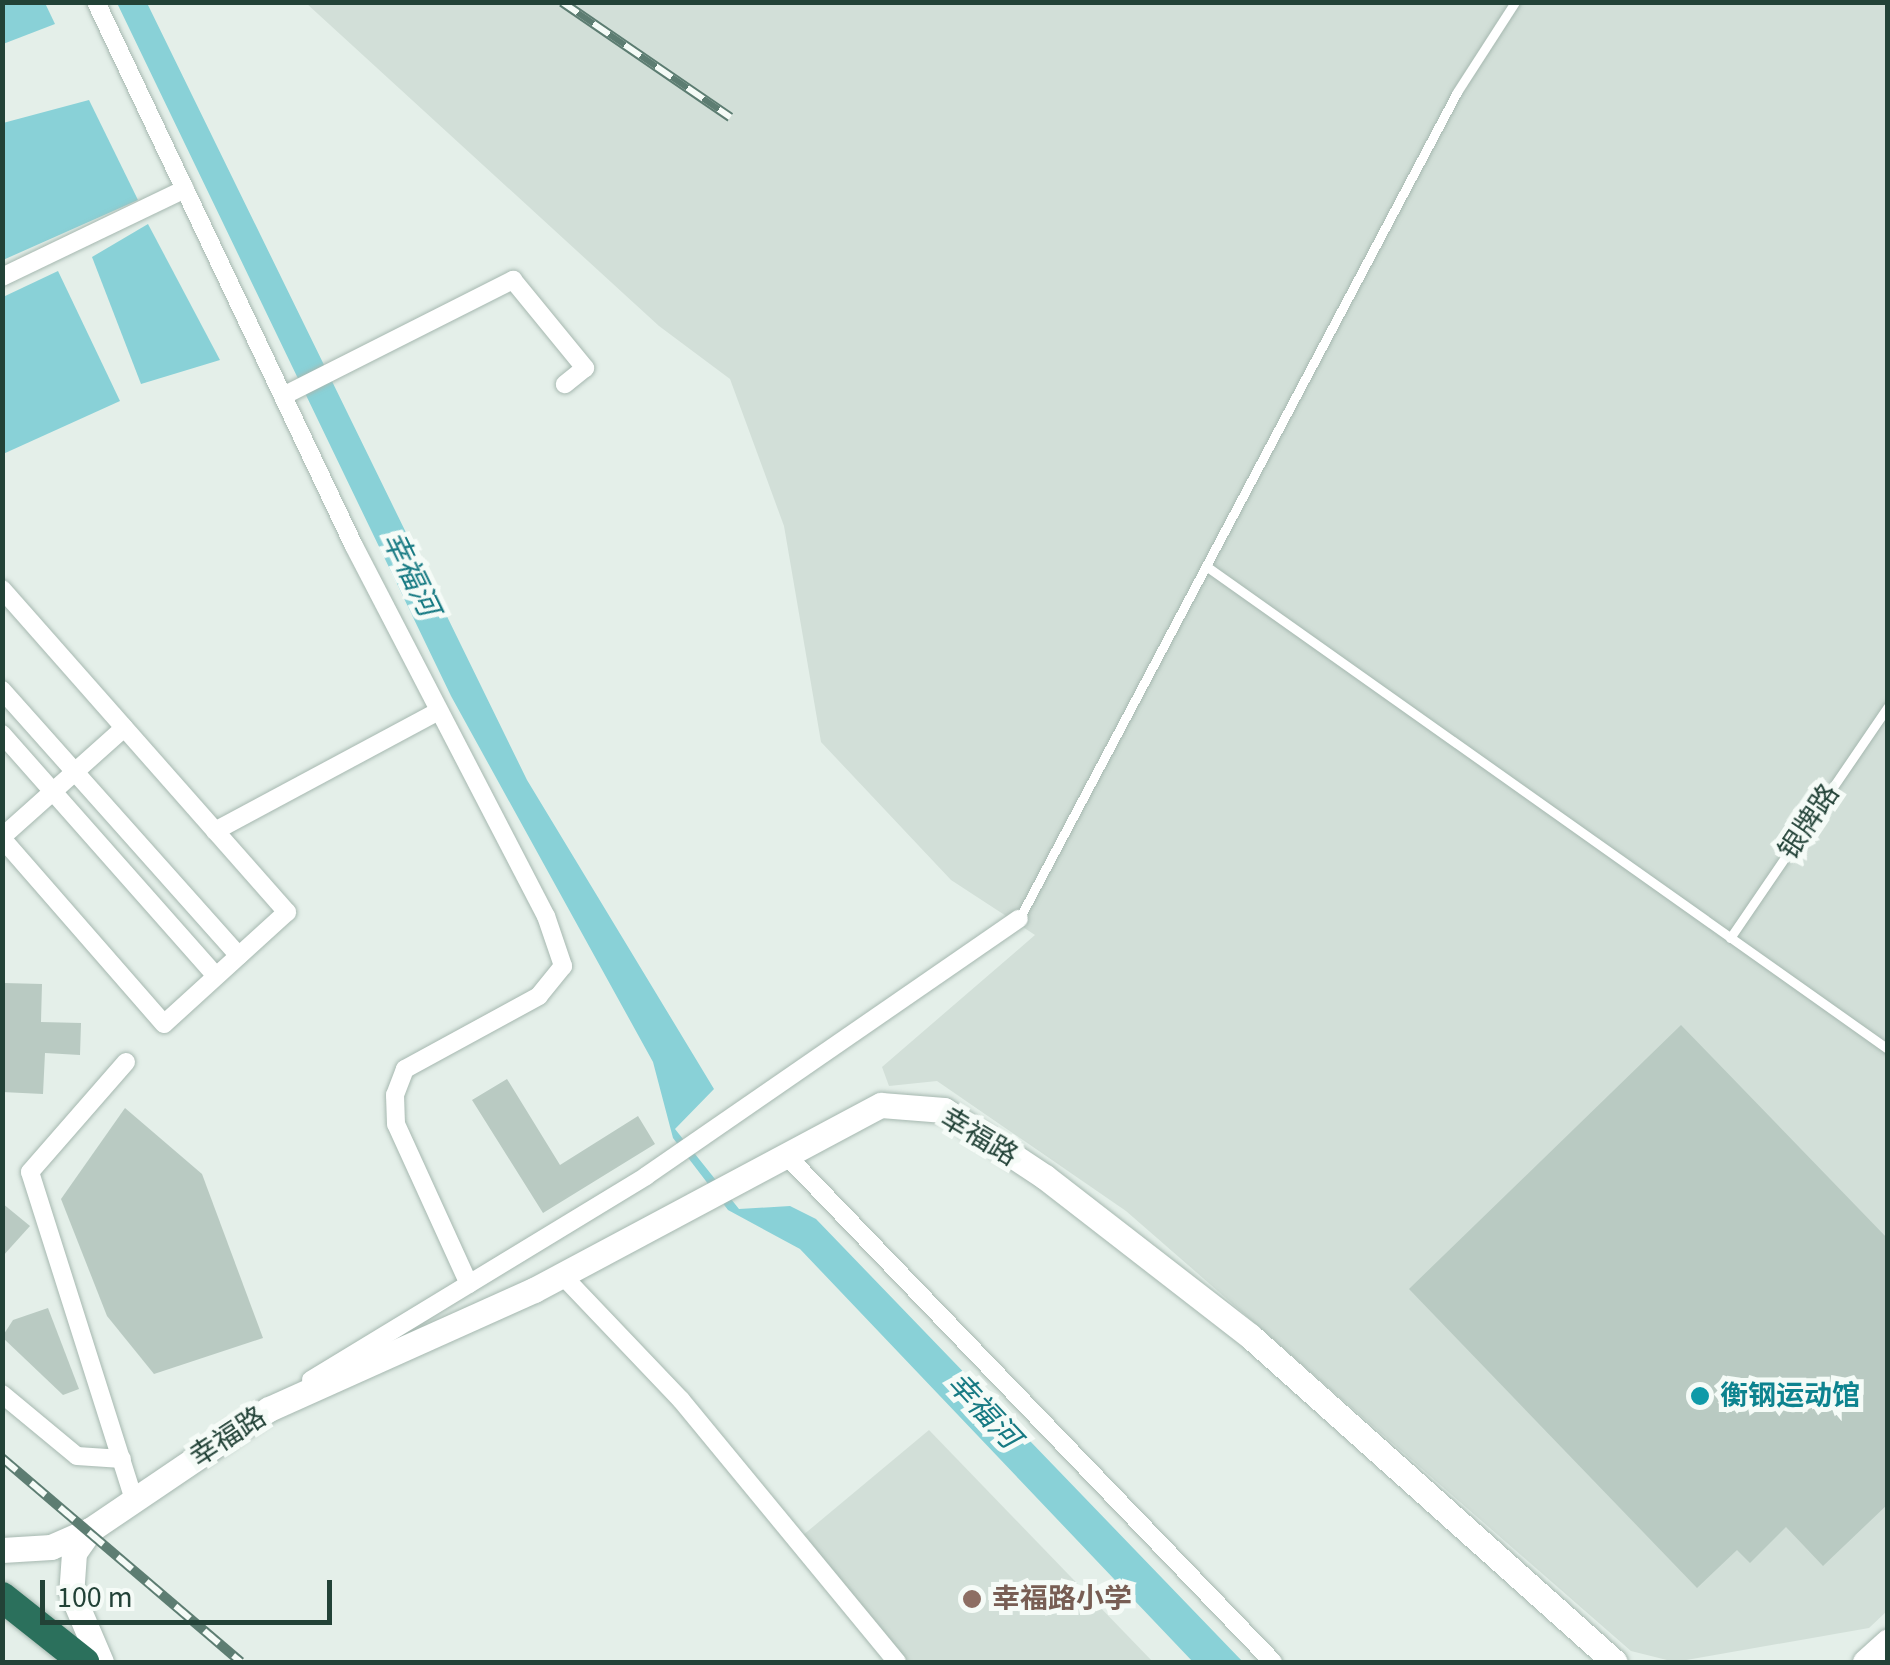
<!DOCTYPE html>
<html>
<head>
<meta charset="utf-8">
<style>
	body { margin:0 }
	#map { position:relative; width:1890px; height:1665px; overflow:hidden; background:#e4efe9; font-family:"Source Sans 3","Noto Sans SC",sans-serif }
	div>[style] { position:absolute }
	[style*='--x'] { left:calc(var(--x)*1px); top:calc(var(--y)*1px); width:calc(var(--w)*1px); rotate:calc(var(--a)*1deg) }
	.built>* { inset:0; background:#d2dfd8 }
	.water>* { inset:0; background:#89d1d7 }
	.building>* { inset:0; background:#b9cac2 }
	.roads { filter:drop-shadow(0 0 2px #a6b8b0) drop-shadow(0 0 2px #a6b8b0) }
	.lane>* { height:9px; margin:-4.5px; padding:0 4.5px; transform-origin:4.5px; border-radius:4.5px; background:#fff }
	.street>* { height:18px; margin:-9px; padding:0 9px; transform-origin:9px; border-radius:9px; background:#fff }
	.secondary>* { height:25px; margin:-12.5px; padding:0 12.5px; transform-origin:12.5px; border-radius:12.5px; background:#fff }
	.highway>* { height:30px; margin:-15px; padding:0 15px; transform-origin:15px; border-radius:15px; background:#2b705c }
	.rail>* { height:10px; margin-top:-5px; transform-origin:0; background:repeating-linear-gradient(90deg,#f5fbf7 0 19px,#5d7d72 0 38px); box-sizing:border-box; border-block:2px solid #5d7d72 }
	.dots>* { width:28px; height:28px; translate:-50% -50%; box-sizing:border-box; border:5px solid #f5fbf7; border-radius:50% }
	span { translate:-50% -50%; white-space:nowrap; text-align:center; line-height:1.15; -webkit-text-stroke:10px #f5fbf7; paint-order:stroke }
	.street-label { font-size:28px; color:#224237 }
	.culture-label { font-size:28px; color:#0d838f; font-weight:700 }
	.left { translate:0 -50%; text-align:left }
	.education-label { font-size:28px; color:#785e54; font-weight:700 }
	.water-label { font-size:30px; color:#177a83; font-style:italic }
	.frame { position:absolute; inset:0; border:5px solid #224237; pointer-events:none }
	.scale { position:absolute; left:40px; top:1580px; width:292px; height:45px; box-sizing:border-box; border:5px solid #224237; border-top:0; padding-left:12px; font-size:30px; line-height:35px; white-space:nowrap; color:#224237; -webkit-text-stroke:8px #f5fbf7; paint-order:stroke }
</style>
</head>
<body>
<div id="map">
	<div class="built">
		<i style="clip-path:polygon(306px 3px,1887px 3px,1887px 1611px,1869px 1628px,1675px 1662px,1631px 1651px,1126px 1211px,937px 1081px,889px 1086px,882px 1067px,1035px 935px,951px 880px,821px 742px,784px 526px,730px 379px,659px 326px)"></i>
		<i style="clip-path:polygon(929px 1430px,1153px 1662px,903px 1662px,802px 1536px)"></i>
	</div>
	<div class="water">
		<i style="clip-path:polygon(3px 2px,45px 3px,55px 24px,3px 44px)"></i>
		<i style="clip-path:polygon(117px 3px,147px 3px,527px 780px,714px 1089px,675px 1129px,739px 1209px,790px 1206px,816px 1219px,1243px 1662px,1193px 1662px,800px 1249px,728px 1210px,673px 1138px,653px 1062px,451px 696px)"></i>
		<i style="clip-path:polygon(89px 100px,138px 200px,3px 260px,3px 123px)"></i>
		<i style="clip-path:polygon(148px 224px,220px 360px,141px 384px,92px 257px)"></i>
		<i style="clip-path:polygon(58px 271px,120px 401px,3px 454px,3px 297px)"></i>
	</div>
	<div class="building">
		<i style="clip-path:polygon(4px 983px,42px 984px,41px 1022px,81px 1023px,80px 1055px,45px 1053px,43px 1094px,2px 1092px)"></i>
		<i style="clip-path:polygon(1681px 1025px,1888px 1239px,1888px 1504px,1823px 1566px,1786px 1527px,1750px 1563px,1737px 1550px,1697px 1588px,1409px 1289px)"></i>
		<i style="clip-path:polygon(507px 1079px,560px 1165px,638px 1116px,655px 1144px,543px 1213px,472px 1100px)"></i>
		<i style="clip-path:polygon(125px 1108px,202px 1174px,263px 1338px,154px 1374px,107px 1316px,61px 1199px)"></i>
		<i style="clip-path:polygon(2px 1203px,30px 1226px,2px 1257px)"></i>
		<i style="clip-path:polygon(48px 1308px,79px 1389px,63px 1395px,2px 1337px,13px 1320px)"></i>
	</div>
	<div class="roads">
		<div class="lane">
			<i style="--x:1206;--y:566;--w:836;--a:35.31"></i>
			<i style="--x:1019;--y:919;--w:936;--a:-62.09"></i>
			<i style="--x:1457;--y:92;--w:107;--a:-57.2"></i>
			<i style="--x:1730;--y:938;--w:281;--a:-55.7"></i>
		</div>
		<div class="street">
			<i style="--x:96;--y:2;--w:602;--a:64.63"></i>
			<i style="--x:354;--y:546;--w:417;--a:62.6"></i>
			<i style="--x:546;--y:916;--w:53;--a:71.2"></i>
			<i style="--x:563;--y:966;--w:38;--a:129"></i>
			<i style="--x:539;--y:996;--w:153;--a:151.4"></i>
			<i style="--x:405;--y:1069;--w:28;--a:111"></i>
			<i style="--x:395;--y:1095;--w:29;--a:88"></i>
			<i style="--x:396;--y:1124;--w:176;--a:65.5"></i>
			<i style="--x:2;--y:277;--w:203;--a:-25.7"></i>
			<i style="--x:283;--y:396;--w:258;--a:-26.8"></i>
			<i style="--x:513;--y:280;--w:114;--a:50.7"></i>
			<i style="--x:585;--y:368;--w:26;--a:141"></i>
			<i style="--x:2;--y:589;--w:431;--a:48.6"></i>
			<i style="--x:287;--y:912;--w:166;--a:137.7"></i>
			<i style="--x:164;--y:1024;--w:247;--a:-131.1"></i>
			<i style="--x:2;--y:690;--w:356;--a:48.3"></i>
			<i style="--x:2;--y:734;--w:323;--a:48.5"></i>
			<i style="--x:215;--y:831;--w:252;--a:-28.2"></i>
			<i style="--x:2;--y:837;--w:164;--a:-41.8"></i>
			<i style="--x:126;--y:1062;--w:146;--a:131.1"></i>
			<i style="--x:30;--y:1172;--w:344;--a:72.4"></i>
			<i style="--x:786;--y:1155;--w:703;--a:46.15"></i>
			<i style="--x:562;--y:1275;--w:173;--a:46.4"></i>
			<i style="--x:681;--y:1400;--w:340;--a:50.5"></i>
			<i style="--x:311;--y:1380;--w:392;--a:-31.3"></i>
			<i style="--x:646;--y:1176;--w:453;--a:-34.6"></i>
			<i style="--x:2;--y:1394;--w:97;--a:39.6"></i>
			<i style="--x:77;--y:1456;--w:45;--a:3.8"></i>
		</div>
		<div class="secondary">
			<i style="--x:90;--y:1530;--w:28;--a:125"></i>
			<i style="--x:74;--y:1553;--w:39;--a:94"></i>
			<i style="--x:71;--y:1592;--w:76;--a:66.8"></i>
			<i style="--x:2;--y:1550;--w:49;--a:-3.5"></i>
			<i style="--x:51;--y:1547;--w:43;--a:-23.6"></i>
			<i style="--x:90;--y:1530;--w:216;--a:-34.1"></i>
			<i style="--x:269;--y:1409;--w:290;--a:-24.2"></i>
			<i style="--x:534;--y:1290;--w:393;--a:-28.1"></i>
			<i style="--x:881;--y:1105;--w:63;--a:4.5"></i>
			<i style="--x:944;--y:1110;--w:121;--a:33.6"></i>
			<i style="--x:1045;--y:1177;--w:259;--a:37.8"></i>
			<i style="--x:1250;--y:1336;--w:489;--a:41.8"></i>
			<i style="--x:1865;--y:1662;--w:31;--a:-42"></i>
		</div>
		<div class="highway">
			<i style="--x:2;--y:1597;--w:105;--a:38.4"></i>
		</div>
	</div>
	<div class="rail">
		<i style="--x:562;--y:2;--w:204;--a:34.4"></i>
		<i style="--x:2;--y:1458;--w:314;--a:40.5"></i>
	</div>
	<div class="dots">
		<i style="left:1700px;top:1396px;background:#0f9aa8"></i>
		<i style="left:972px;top:1599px;background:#8d6e63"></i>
	</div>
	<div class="street-label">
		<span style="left:1809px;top:822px;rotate:-56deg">银牌路</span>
		<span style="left:979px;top:1137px;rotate:31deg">幸福路</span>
		<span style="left:228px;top:1437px;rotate:-33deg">幸福路</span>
	</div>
	<div class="culture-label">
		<span class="left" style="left:1720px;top:1396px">衡钢运动馆</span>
	</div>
	<div class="education-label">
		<span class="left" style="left:992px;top:1599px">幸福路小学</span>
	</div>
	<div class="water-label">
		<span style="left:410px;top:574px;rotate:64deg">幸福河</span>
		<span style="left:983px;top:1411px;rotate:47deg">幸福河</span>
	</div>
	<div class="frame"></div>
	<div class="scale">100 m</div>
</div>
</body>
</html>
